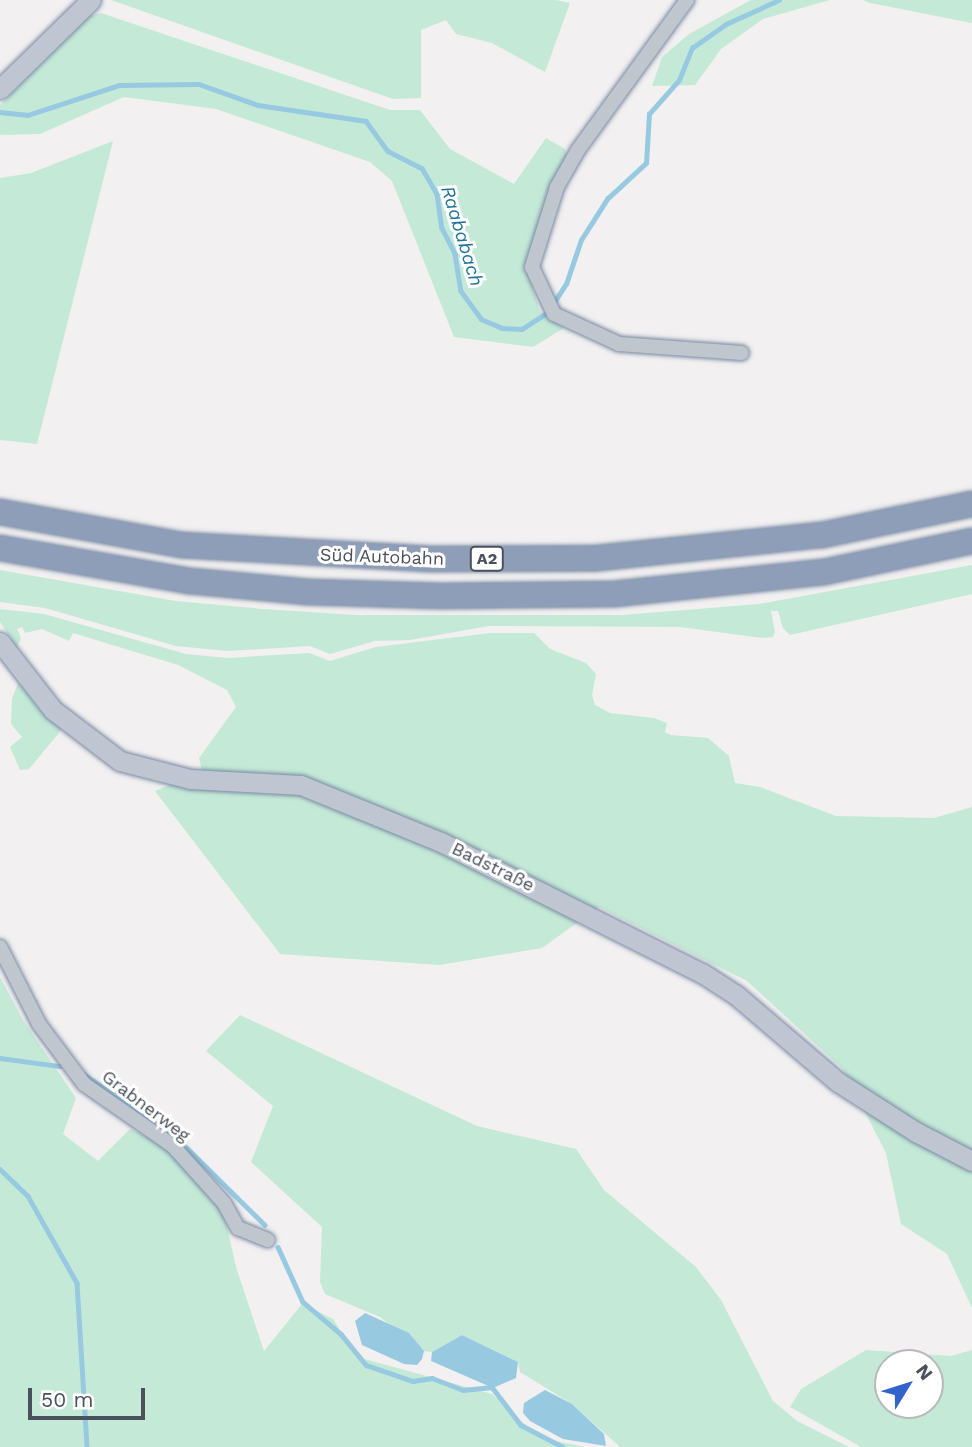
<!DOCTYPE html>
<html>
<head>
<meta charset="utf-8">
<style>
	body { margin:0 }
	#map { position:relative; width:972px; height:1447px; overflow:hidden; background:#f2f0f0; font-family:"Work Sans",sans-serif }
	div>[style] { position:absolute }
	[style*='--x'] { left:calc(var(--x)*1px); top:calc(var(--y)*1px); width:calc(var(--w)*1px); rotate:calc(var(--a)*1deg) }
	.green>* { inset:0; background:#c4ead7 }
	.water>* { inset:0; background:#97cae1 }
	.stream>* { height:4.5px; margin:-2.25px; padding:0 2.25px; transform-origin:2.25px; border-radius:2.25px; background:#97cae1 }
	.roads { filter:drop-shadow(0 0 2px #7989a4) drop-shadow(0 0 2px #7989a4) }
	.street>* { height:14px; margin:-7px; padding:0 7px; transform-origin:7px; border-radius:7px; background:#c0c6cd }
	.secondary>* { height:19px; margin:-9.5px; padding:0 9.5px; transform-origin:9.5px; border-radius:9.5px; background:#c0c6d1 }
	.highway>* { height:24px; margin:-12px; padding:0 12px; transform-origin:12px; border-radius:12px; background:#8e9eb8 }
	span { translate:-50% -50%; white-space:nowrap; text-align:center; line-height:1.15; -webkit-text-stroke:6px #fff; paint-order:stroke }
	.shield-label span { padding:2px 5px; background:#fff; border:2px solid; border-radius:5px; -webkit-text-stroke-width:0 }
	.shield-label { font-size:16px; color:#4a515b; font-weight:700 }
	.street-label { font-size:18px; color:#4a515b }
	.water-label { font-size:19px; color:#1e7299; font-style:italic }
	.north { position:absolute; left:874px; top:1349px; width:70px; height:70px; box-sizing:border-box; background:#fff; border:2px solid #b7b9bd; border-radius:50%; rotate:52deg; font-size:19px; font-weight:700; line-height:28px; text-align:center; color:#4a515b }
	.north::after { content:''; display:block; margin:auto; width:24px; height:32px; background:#3063cc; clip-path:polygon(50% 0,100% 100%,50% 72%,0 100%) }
	.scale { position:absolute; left:28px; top:1388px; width:117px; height:32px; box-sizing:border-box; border:4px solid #4a515b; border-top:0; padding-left:9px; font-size:21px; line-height:24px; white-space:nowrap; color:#4a515b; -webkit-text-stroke:5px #fff; paint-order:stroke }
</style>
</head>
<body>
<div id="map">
	<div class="green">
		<i style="clip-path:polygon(111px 0,556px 0,570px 3px,545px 72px,492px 43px,456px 34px,446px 20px,421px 30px,421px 98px,393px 99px)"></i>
		<i style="clip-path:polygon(751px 0,830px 0,763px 19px,721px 49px,695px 85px,652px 86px,662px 57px,689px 34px)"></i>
		<i style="clip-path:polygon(863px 0,972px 0,972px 23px,870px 3px)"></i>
		<i style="clip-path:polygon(101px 13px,390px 110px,420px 110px,450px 149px,514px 184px,546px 138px,565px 149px,568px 158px,530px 252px,531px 284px,540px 312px,564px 328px,533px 347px,454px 337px,392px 181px,370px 162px,216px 109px,124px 97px,40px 134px,0 135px,0 105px,90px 16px)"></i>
		<i style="clip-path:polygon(113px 141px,37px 444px,0 440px,0 178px,31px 173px)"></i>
		<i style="clip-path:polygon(972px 565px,972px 594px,790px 635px,783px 628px,778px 611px,771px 611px,775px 632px,773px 637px,762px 638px,680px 627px,489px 626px,410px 640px,375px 641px,330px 654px,310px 646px,228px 651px,176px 646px,45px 608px,0 602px,0 570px,176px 601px,263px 609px,357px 615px,622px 615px,759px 604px)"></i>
		<i style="clip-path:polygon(0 609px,44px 614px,186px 654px,227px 658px,309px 653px,330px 661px,376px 647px,490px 633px,534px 633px,550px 649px,586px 663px,596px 674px,592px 695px,595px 705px,610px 713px,654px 718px,667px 723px,665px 732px,671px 735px,708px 738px,729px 756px,735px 783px,760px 787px,836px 816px,934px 818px,972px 807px,972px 1308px,947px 1254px,901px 1224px,886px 1153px,843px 1069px,747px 981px,599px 907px,542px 948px,440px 965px,280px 954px,155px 791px,202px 771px,199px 758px,236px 707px,227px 690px,178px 665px,73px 633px,69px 641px,42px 629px,25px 633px,22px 627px,17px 629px,21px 638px,17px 648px,0 622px)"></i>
		<i style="clip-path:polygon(18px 683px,63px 728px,29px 769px,20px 770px,10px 747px,22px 737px,11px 724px,12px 699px)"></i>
		<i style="clip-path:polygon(0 977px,23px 1020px,76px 1098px,63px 1134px,98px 1161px,130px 1129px,157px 1141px,221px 1200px,236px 1267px,264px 1351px,302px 1304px,333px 1319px,357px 1357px,492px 1394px,540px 1438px,585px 1447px,0 1447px)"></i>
		<i style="clip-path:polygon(240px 1015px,477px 1126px,576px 1149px,604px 1190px,696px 1267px,721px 1300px,773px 1401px,797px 1421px,849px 1447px,620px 1447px,572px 1404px,520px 1372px,518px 1362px,462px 1335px,432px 1352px,424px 1351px,380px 1317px,325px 1294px,320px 1282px,322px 1227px,251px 1162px,273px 1106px,206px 1051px)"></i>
		<i style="clip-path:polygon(evenodd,866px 1350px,951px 1356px,972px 1350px,972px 1447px,861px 1447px,790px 1407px,801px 1389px,866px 1350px,930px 1363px,930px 1405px,888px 1405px,888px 1363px,930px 1363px)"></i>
	</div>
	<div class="water">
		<i style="clip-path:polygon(365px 1313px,409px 1333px,424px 1351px,422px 1359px,417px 1365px,404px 1364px,362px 1345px,355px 1321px)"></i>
		<i style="clip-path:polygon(462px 1335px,518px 1362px,516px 1378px,493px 1388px,431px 1361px,432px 1352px)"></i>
		<i style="clip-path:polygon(545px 1390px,572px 1404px,604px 1434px,606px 1446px,563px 1439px,530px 1421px,523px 1413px,524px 1403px)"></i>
	</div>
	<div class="stream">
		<i style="--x:0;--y:112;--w:28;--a:6"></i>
		<i style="--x:28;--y:115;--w:96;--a:-18.2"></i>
		<i style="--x:119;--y:85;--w:80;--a:-0.7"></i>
		<i style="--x:199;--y:84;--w:63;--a:19.6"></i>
		<i style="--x:258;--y:105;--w:109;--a:8.4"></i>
		<i style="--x:366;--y:121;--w:37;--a:54"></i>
		<i style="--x:388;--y:151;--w:38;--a:27"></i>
		<i style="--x:422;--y:168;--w:30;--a:60"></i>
		<i style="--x:437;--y:194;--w:34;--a:82"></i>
		<i style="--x:442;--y:228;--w:29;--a:63"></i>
		<i style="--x:455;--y:254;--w:37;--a:81"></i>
		<i style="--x:461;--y:291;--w:34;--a:54"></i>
		<i style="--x:481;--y:319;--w:23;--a:23"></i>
		<i style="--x:502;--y:328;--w:20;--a:3"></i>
		<i style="--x:522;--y:329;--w:30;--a:-33"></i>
		<i style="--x:547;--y:313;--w:35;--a:-57"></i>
		<i style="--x:566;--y:284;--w:46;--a:-71.2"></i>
		<i style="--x:581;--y:240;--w:49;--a:-57.6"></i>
		<i style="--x:607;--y:199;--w:53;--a:-42.7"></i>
		<i style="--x:646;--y:163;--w:49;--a:-86.5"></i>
		<i style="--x:649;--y:114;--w:45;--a:-48.6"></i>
		<i style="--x:679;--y:80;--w:35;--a:-68"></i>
		<i style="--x:692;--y:48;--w:42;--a:-35.2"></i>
		<i style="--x:726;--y:24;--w:58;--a:-24.4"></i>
		<i style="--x:0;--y:1058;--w:60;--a:7.7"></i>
		<i style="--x:84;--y:1074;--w:114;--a:34.7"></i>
		<i style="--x:178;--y:1139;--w:122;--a:44.7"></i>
		<i style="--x:0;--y:1169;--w:39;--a:44"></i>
		<i style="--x:28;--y:1196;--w:100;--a:60.6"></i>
		<i style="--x:77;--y:1283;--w:164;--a:86.5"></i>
		<i style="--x:278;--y:1247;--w:60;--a:65.6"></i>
		<i style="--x:303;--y:1302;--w:50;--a:40.1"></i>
		<i style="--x:341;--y:1334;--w:40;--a:51"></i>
		<i style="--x:366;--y:1365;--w:50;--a:18.8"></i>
		<i style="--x:413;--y:1381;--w:19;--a:-9"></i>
		<i style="--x:432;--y:1378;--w:33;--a:21"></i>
		<i style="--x:463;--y:1390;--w:29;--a:-6"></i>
		<i style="--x:492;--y:1387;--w:48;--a:52.7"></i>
		<i style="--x:521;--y:1425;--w:47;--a:27.6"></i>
	</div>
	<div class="roads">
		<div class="street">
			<i style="--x:687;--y:0;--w:185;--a:126"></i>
			<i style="--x:578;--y:150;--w:43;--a:119.6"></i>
			<i style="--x:557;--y:187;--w:84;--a:107.4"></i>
			<i style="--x:532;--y:267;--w:52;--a:64.9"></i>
			<i style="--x:554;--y:314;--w:72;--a:24.8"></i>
			<i style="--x:619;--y:344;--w:123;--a:4.2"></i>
			<i style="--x:0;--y:947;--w:86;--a:63.1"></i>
			<i style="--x:39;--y:1024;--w:75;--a:53.1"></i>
			<i style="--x:84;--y:1084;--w:108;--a:34.9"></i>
			<i style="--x:173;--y:1146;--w:76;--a:48.2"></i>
			<i style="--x:224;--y:1203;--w:29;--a:61"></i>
			<i style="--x:238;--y:1228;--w:32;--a:22"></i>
		</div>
		<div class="secondary">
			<i style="--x:0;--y:89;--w:127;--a:-44.4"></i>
			<i style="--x:0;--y:642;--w:86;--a:52.1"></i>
			<i style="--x:53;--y:710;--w:84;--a:37.3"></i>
			<i style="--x:120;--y:761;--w:72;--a:14.4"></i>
			<i style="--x:190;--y:779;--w:111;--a:3.1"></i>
			<i style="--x:301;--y:785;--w:151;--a:22.2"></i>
			<i style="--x:441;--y:842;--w:292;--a:26.7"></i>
			<i style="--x:702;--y:973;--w:40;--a:32.9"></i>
			<i style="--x:736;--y:995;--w:134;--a:40.5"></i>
			<i style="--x:838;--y:1082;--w:93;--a:32.7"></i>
			<i style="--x:916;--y:1132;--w:63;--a:27.4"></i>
		</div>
		<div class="highway">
			<i style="--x:0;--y:512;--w:184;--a:10.3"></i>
			<i style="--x:181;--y:545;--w:250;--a:3.2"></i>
			<i style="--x:431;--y:559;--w:167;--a:-0.3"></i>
			<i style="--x:598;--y:558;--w:225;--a:-5.9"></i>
			<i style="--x:822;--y:535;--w:153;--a:-11.7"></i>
			<i style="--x:0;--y:548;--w:193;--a:9.9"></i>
			<i style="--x:190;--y:581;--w:119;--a:5.3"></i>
			<i style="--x:308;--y:592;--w:134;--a:1.7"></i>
			<i style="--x:442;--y:596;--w:172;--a:-0.7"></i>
			<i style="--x:614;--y:594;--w:211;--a:-6"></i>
			<i style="--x:824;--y:572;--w:151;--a:-11.8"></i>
		</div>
	</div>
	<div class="shield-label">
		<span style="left:487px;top:559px">A2</span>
	</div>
	<div class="street-label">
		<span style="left:382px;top:557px;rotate:2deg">Süd Autobahn</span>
		<span style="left:493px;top:867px;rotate:26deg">Badstraße</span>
		<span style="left:146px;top:1106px;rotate:37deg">Grabnerweg</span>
	</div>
	<div class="water-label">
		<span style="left:462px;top:236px;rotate:73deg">Raababach</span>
	</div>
	<div class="north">N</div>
	<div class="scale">50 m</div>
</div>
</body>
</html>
